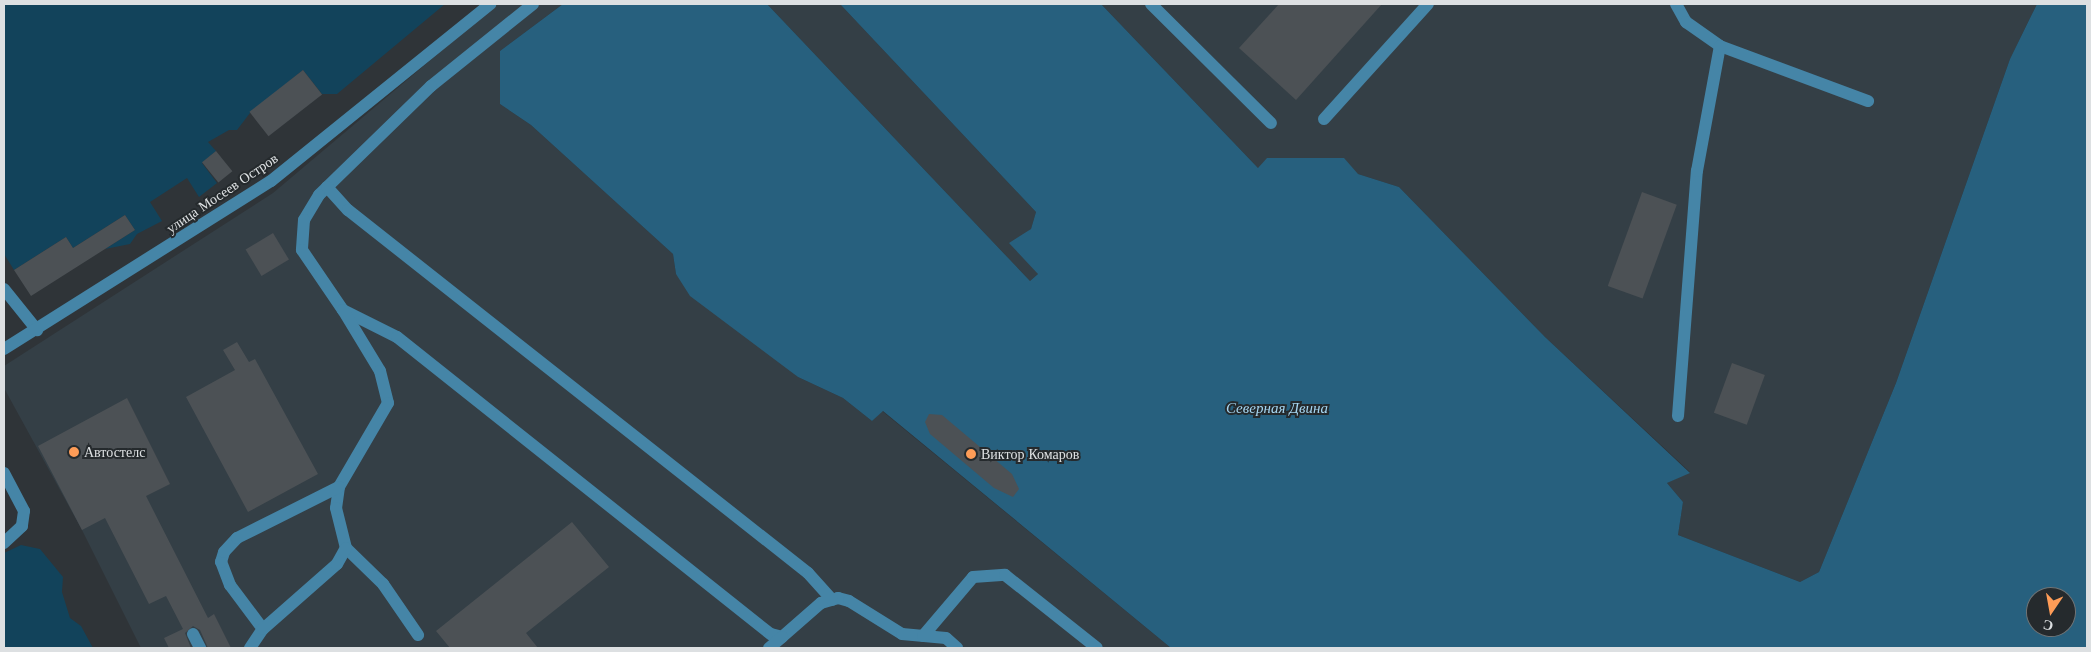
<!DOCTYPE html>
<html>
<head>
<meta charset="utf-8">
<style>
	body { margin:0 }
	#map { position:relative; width:2091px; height:652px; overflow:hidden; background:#2f3438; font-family:"Libre Baskerville",serif }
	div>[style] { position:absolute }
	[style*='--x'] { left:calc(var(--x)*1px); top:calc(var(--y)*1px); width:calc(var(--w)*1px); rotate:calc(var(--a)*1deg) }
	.built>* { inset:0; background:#343f46 }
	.green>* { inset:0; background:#12435b }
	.water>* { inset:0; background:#27607e }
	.building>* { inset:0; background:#4c5155; transform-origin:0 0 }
	.minor>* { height:12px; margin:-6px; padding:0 6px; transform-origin:6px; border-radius:6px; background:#4585a7 }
	.dots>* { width:14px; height:14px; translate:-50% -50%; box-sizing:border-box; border:2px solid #252a2d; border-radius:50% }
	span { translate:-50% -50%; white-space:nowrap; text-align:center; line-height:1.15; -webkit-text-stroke:4px #252a2d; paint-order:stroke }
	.street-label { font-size:14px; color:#dde0e2 }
	.poi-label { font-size:14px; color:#dde0e2 }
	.left { translate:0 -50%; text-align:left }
	.water-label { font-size:15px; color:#a5d5f0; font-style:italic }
	.frame { position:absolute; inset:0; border:5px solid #dde0e2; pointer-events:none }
	.north { position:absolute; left:2026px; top:587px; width:50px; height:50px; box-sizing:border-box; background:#252a2d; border:1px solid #6f7375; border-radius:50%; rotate:192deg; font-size:14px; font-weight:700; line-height:20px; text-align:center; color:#dde0e2 }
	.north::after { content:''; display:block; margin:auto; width:18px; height:22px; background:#fe9c57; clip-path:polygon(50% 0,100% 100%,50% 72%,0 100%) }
</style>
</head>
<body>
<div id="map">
	<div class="built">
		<i style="clip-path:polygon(497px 4px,563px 4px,500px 51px,500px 104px,531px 125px,673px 254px,676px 274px,798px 377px,843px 398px,872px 421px,882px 411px,1171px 648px,141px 648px,82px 530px,4px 388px,4px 366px,273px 193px)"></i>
		<i style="clip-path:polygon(767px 4px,840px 4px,1036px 212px,1031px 229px,1020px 238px,1038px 274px,1030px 281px)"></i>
		<i style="clip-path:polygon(1101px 4px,2037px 4px,2010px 59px,1896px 383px,1819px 572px,1800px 582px,1678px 535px,1683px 502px,1667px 483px,1690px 472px,1545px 337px,1399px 187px,1358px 174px,1259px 169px)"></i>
	</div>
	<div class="green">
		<i style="clip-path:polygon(4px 4px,445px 4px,337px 94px,322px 94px,303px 70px,250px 113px,237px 130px,229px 130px,208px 142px,216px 151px,202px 163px,217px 183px,199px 197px,187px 178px,150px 202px,162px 221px,137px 234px,130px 244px,105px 249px,135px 230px,125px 215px,73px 248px,66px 237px,14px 270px,4px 254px)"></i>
		<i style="clip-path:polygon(21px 545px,40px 549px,63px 577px,62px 592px,70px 618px,81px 626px,93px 648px,4px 648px,4px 553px)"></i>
	</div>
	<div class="water">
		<i style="clip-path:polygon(evenodd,563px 4px,767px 4px,1030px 281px,1038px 274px,1009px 243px,1031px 229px,1036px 212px,840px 4px,1101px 4px,1258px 168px,1267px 158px,1344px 158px,1358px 174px,1399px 187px,1545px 337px,1690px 473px,1667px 483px,1683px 502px,1678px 535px,1800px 582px,1819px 572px,1896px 383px,2010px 59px,2037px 4px,2087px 4px,2087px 648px,1171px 648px,883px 411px,872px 421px,843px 398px,798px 377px,690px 296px,676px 274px,673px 254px,531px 125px,500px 104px,500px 51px,563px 4px,2036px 597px,2066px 597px,2066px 627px,2036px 627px,2036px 597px)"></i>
	</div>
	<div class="building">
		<i style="clip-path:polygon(1279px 4px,1382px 4px,1296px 100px,1239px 48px)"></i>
		<i style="left:303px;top:70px;width:31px;height:68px;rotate:52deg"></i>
		<i style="left:216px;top:151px;width:26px;height:18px;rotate:51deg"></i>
		<i style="left:1642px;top:192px;width:37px;height:100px;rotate:20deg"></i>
		<i style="clip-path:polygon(125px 215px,135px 230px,31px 296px,14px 270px,66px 237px,73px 248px)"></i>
		<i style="left:273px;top:233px;width:31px;height:32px;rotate:59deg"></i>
		<i style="clip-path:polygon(237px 342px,249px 362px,255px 359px,318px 474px,248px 512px,186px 397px,235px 370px,223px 350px)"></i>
		<i style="left:1732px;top:363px;width:35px;height:53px;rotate:20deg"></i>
		<i style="clip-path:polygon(127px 398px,170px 484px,146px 496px,208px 618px,214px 614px,231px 648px,208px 648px,200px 630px,193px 626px,185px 633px,191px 648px,169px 648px,164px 638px,183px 629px,166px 596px,149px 604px,105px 518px,82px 530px,38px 446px)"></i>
		<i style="clip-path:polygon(929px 414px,942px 415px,1012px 474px,1019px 489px,1013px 497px,994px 488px,930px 434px,925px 422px)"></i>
		<i style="clip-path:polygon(572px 522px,609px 567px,526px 633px,538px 648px,450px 648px,436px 631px)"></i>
	</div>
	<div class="minor">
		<i style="--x:533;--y:4;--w:131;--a:141.2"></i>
		<i style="--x:431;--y:86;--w:156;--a:135.8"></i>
		<i style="--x:319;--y:195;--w:29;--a:121"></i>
		<i style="--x:304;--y:220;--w:30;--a:94"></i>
		<i style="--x:302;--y:250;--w:73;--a:55.7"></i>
		<i style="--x:343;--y:310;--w:60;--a:26.6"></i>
		<i style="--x:397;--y:337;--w:478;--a:38.5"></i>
		<i style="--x:771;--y:634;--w:11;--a:15"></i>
		<i style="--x:782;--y:637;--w:52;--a:-41.1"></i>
		<i style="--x:821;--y:603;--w:18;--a:-16"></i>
		<i style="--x:838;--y:598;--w:11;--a:15"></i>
		<i style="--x:849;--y:601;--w:62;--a:31.9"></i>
		<i style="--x:902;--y:634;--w:44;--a:5.2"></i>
		<i style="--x:946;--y:638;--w:15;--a:42"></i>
		<i style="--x:1151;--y:4;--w:169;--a:44.8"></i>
		<i style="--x:1676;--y:4;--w:21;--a:61"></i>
		<i style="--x:1686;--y:22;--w:42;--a:35.2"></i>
		<i style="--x:1720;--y:46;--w:158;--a:20.4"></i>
		<i style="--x:1324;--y:119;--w:155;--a:-47.9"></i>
		<i style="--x:327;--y:187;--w:31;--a:48"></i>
		<i style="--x:348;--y:210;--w:586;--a:38.28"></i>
		<i style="--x:808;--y:573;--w:36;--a:48"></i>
		<i style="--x:4;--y:289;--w:53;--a:51.2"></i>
		<i style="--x:343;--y:310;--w:71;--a:58.8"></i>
		<i style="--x:380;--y:371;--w:33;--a:76"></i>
		<i style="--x:388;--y:403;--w:97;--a:120.3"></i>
		<i style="--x:339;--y:487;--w:21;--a:98"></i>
		<i style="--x:336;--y:508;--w:41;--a:76"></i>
		<i style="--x:346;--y:548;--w:52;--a:44.2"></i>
		<i style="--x:383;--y:584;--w:62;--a:55.5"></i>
		<i style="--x:4;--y:349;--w:315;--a:-32.2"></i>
		<i style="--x:271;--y:181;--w:282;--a:-38.9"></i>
		<i style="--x:1678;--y:416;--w:246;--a:-85.6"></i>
		<i style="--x:1697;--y:171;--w:127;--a:-79.6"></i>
		<i style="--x:4;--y:473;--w:43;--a:62.2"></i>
		<i style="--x:24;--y:511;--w:15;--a:98"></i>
		<i style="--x:22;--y:526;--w:25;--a:137"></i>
		<i style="--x:263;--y:629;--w:55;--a:-126.9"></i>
		<i style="--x:230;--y:585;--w:25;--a:-111"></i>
		<i style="--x:221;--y:562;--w:10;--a:-73"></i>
		<i style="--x:224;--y:552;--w:19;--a:-47"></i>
		<i style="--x:237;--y:538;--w:114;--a:-26.6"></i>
		<i style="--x:193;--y:634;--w:16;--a:63"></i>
		<i style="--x:923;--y:636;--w:77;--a:-49.7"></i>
		<i style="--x:973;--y:577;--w:32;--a:-4"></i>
		<i style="--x:1005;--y:575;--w:117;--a:38.4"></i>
		<i style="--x:250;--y:648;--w:23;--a:-56"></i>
		<i style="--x:263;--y:629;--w:98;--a:-41.3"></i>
		<i style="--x:337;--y:564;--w:18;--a:-61"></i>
		<i style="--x:769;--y:648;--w:17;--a:-40"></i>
	</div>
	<div class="dots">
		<i style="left:74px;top:452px;background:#fe9c57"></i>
		<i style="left:971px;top:454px;background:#fe9c57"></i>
	</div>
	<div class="street-label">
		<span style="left:222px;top:193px;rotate:-34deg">улица Мосеев Остров</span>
	</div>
	<div class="poi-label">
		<span class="left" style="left:84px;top:452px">Автостелс</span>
		<span class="left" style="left:981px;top:454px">Виктор Комаров</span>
	</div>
	<div class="water-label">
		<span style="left:1277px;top:408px">Северная Двина</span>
	</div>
	<div class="frame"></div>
	<div class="north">С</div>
</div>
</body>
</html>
